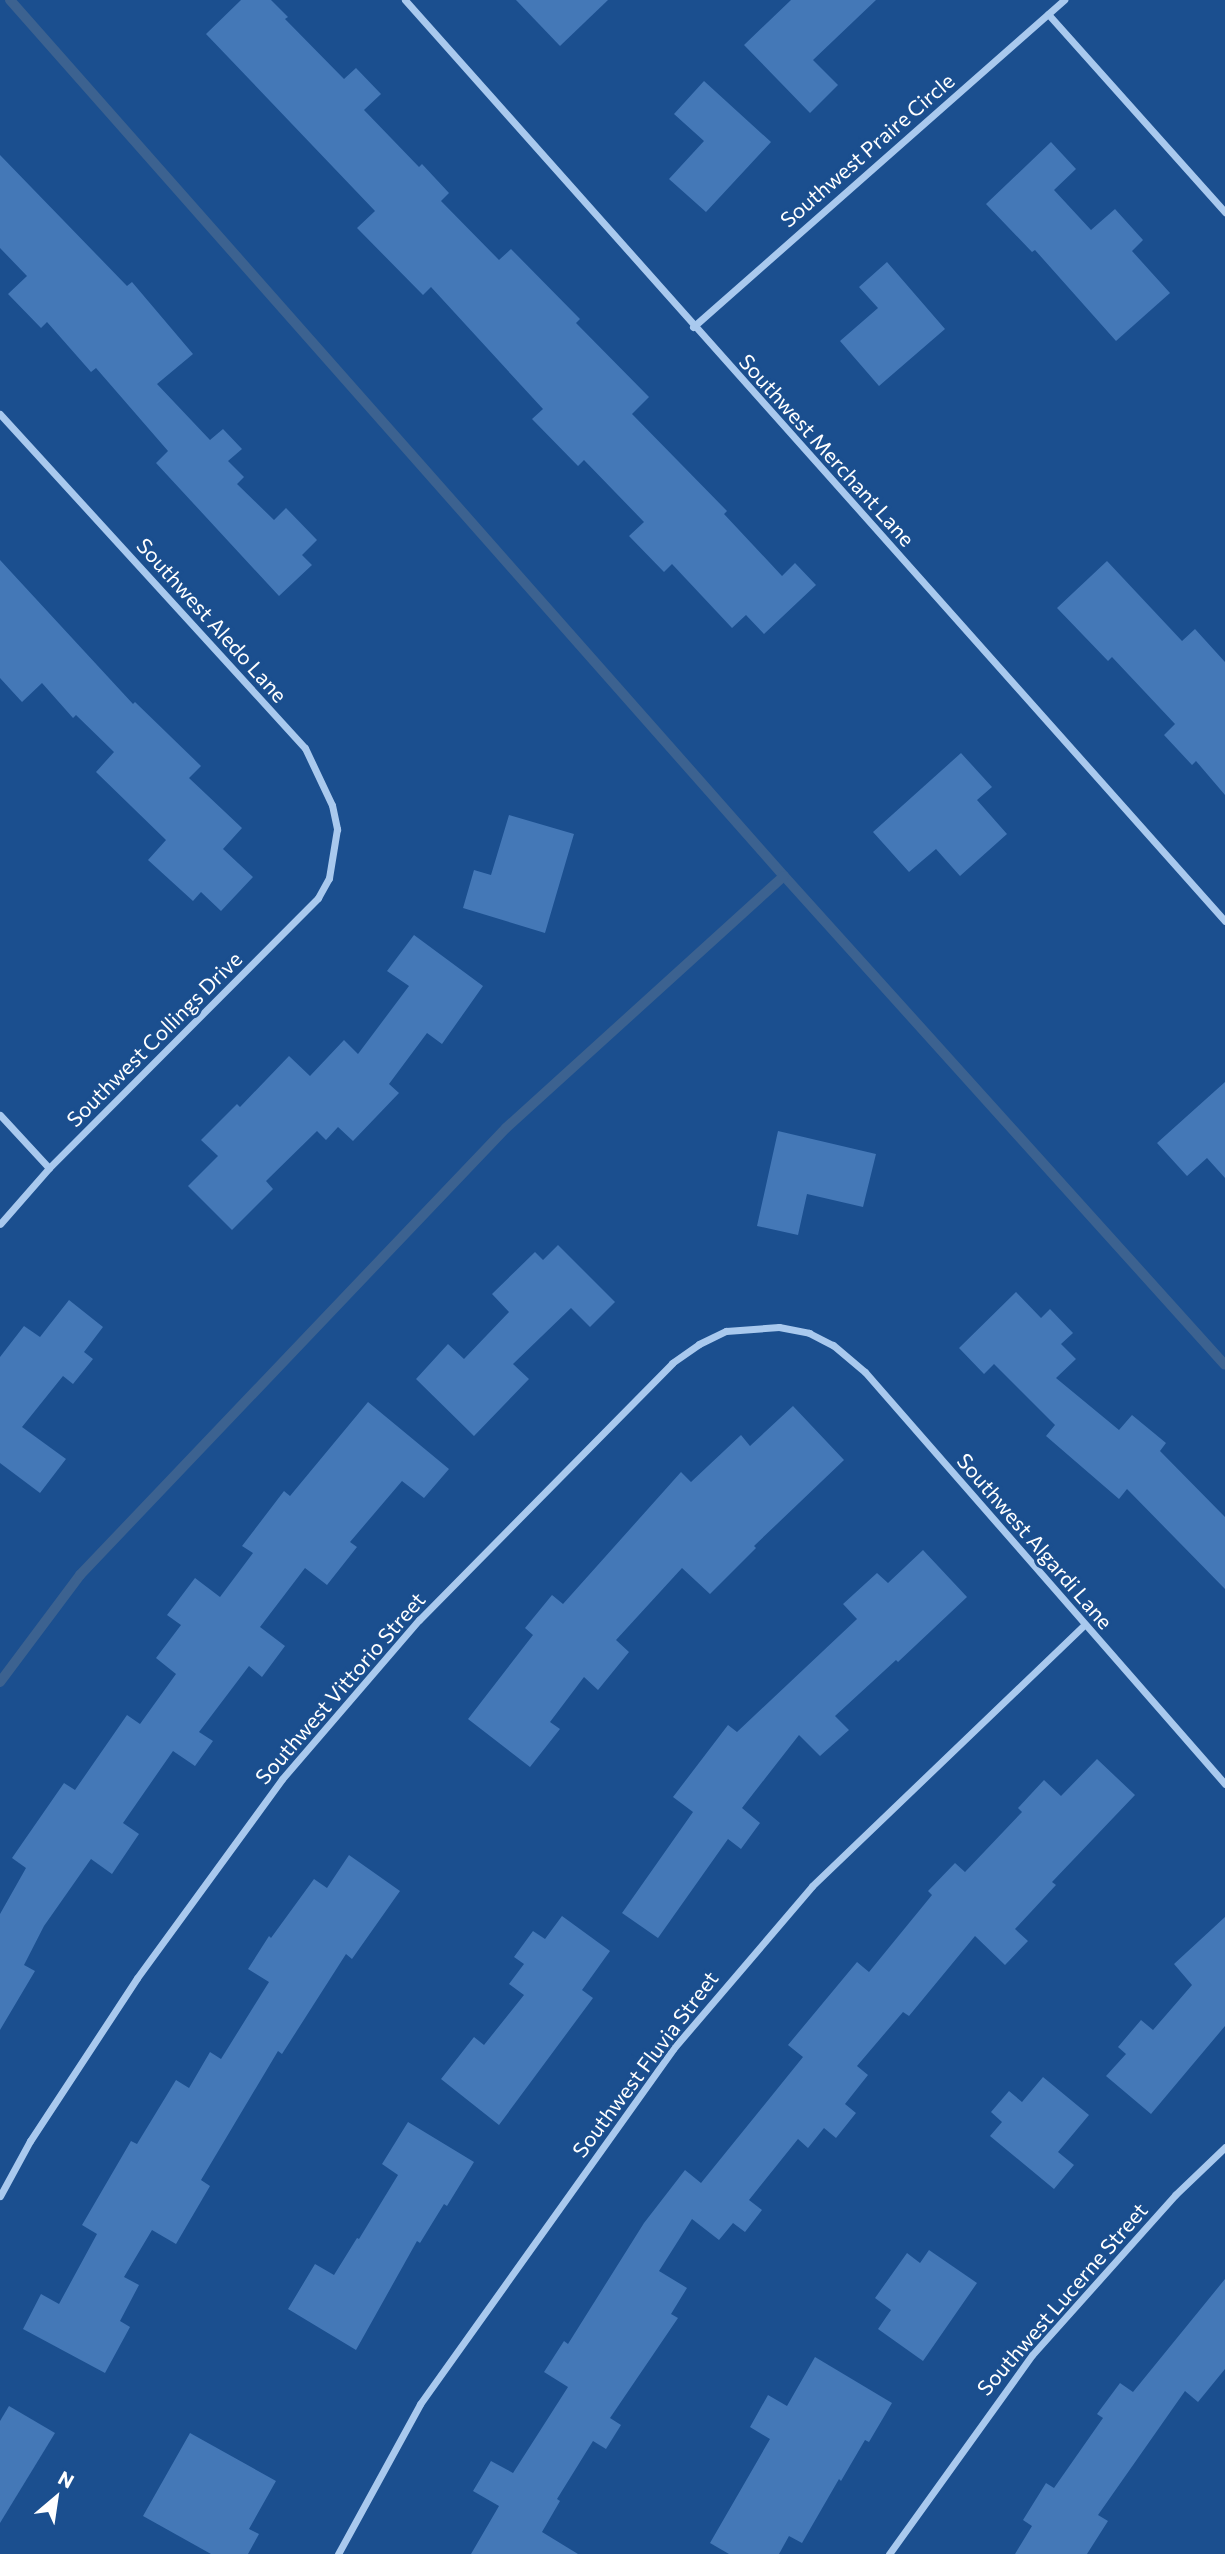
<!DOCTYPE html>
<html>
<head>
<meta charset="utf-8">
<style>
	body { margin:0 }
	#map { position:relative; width:1225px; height:2554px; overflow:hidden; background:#1b4f8f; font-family:Commissioner,sans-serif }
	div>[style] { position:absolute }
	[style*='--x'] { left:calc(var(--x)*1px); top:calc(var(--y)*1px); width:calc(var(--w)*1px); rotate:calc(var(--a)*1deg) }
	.stream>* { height:10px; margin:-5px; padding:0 5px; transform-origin:5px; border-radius:5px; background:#3c6290 }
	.building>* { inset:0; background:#4478b7 }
	.street>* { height:7px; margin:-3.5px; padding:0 3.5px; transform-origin:3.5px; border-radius:3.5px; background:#a9c9ee }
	span { translate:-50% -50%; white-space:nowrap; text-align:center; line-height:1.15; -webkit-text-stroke:6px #1b4f8f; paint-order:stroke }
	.street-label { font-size:21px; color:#fff }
	.north { position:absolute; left:21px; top:2463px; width:70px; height:70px; -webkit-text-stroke:5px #1b4f8f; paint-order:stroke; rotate:29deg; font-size:19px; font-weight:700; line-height:28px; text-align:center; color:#fff }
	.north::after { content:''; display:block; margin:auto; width:24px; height:32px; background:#fff; clip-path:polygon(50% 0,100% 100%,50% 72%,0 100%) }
</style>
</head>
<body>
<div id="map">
	<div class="stream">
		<i style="--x:10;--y:0;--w:1169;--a:48.54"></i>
		<i style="--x:784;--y:876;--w:658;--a:47.95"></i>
		<i style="--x:0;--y:1682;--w:134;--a:-53.2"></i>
		<i style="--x:80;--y:1575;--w:617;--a:-46.38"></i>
		<i style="--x:506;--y:1128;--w:375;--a:-42.2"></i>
	</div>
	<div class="building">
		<i style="clip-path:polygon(241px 0,271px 0,288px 17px,285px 19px,344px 79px,356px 68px,381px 94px,364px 110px,419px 167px,422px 164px,449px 193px,441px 201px,499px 260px,511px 249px,580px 319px,576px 323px,649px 397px,632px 414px,727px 511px,724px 514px,782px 576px,795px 563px,816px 585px,764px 634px,746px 615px,732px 628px,672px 564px,664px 572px,629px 536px,644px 522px,584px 460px,578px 466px,532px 419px,543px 409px,431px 287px,423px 295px,357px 228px,375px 211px,206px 34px)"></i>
		<i style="clip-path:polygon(516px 0,608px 0,560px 46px)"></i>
		<i style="clip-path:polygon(791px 0,876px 0,813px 60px,838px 85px,810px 113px,744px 45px)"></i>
		<i style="clip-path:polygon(704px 81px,771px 142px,706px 212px,669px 179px,704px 141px,674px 114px)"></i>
		<i style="clip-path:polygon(1051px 142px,1076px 169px,1054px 190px,1091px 230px,1115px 209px,1143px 240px,1132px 251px,1170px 293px,1116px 341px,1035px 250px,1032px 252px,986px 204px)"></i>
		<i style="clip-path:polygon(0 155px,127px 286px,132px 282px,193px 354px,157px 384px,210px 440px,223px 429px,242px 449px,228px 461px,244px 477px,237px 484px,274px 520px,286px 508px,317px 540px,302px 555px,312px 565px,279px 596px,156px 463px,168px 451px,96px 368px,91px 372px,47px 322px,41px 328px,8px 294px,27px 276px,0 248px)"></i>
		<i style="clip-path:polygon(887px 262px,945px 329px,879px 386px,840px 341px,878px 308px,859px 287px)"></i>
		<i style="clip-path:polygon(0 560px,133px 704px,135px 702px,201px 766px,189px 778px,242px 828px,223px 849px,253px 877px,221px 911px,201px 892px,193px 901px,148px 860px,166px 840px,96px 772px,114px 752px,76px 715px,73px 718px,42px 683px,22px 702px,0 678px)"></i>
		<i style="clip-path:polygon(1107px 561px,1182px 641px,1195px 629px,1225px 662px,1225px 795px,1196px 761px,1192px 765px,1164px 735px,1175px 724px,1112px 657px,1108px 661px,1057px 608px)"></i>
		<i style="clip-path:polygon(961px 753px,992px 787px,977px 800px,1007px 834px,960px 876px,936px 849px,909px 872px,873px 832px)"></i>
		<i style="clip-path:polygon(509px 815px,574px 834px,545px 933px,463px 908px,474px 870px,491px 875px)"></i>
		<i style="clip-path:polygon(414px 935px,483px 986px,442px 1044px,427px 1033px,389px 1084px,399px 1093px,353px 1141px,338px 1127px,326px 1140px,317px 1131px,266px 1181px,273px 1189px,232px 1230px,188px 1186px,218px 1156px,201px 1140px,237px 1104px,240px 1107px,289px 1056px,310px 1076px,344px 1040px,358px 1054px,409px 986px,387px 971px)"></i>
		<i style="clip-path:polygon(1225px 1082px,1225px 1178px,1207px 1158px,1187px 1176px,1157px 1143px)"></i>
		<i style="clip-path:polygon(778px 1131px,876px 1154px,863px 1207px,807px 1194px,798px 1235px,757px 1226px)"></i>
		<i style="clip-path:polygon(558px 1245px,615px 1302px,590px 1327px,571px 1308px,513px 1364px,529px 1379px,474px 1436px,416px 1379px,448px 1344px,464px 1359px,509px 1312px,492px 1294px,535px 1252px,543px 1260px)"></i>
		<i style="clip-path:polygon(1016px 1292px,1041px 1318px,1050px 1309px,1073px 1333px,1061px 1344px,1076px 1359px,1056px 1378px,1119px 1430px,1132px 1415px,1166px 1443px,1160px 1451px,1225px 1517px,1225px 1589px,1127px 1489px,1119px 1499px,1046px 1436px,1055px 1425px,994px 1364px,984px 1374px,959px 1348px)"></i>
		<i style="clip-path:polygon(69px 1300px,103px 1327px,84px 1352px,93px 1359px,73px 1384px,63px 1376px,22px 1427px,66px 1459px,40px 1493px,0 1463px,0 1357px,24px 1326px,40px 1337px)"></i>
		<i style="clip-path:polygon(368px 1402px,449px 1469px,424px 1498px,402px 1481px,350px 1542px,357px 1547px,327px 1585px,305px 1568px,260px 1627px,285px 1646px,262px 1677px,249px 1666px,199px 1732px,213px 1741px,195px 1766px,173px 1751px,123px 1823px,139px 1834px,112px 1874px,91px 1859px,44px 1926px,24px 1965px,35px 1971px,0 2030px,0 1914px,26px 1868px,12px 1858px,64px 1783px,75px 1790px,127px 1715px,140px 1724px,176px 1674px,156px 1658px,181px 1625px,167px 1615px,195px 1578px,220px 1597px,253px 1553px,242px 1546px,284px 1491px,290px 1496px)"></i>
		<i style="clip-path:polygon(793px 1406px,844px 1460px,754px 1546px,756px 1548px,710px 1594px,682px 1568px,616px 1640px,629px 1652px,598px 1690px,584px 1677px,550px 1722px,560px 1729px,530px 1767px,468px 1719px,533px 1635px,525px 1628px,552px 1595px,563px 1604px,681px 1472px,691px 1482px,741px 1435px,750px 1446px)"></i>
		<i style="clip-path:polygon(923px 1550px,967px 1597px,898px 1662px,896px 1660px,835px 1716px,849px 1730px,820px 1756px,799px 1735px,742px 1808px,760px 1823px,741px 1849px,728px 1839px,658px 1938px,622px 1913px,693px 1812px,673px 1797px,728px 1725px,737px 1732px,857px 1619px,843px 1604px,877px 1573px,888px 1583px)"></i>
		<i style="clip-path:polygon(1097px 1759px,1135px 1795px,1052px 1882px,1056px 1885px,1015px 1929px,1028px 1941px,1005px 1965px,975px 1936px,909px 2016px,903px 2012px,857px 2066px,868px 2075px,845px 2104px,856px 2113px,836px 2138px,824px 2128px,808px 2148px,798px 2139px,749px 2200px,762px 2210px,745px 2232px,733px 2223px,719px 2240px,692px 2219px,659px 2271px,687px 2288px,671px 2314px,678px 2318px,610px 2418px,621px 2425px,606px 2449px,593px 2441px,557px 2499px,560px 2501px,542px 2532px,578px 2554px,471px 2554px,499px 2506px,473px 2491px,491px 2461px,513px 2473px,568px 2387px,544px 2372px,564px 2341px,568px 2344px,644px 2223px,685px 2170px,701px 2183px,803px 2057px,788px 2045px,857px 1962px,869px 1972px,932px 1895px,928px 1891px,955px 1863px,965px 1872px,1022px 1812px,1018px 1808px,1044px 1780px,1061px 1796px)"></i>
		<i style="clip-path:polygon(349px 1855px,400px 1891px,352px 1959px,346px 1954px,282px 2054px,278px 2051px,201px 2180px,210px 2186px,176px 2244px,152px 2230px,124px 2277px,139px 2285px,120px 2321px,130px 2327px,105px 2373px,23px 2329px,41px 2294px,59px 2304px,97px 2234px,82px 2225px,131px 2141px,137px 2144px,176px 2080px,189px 2088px,210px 2052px,221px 2059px,269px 1982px,248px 1969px,269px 1936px,271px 1938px,314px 1879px,327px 1888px)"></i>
		<i style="clip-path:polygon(562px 1916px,610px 1951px,582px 1990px,593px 1998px,499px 2125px,441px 2079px,474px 2037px,484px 2045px,524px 1995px,509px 1984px,524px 1964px,514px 1957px,533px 1931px,545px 1939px)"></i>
		<i style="clip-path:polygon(1225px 1917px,1225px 2026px,1151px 2114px,1106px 2076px,1126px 2054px,1118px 2047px,1141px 2020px,1153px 2030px,1192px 1985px,1174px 1964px)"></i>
		<i style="clip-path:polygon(1043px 2077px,1089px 2115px,1058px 2152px,1074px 2165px,1054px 2189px,990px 2136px,1002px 2122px,991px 2112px,1009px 2091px,1022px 2102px)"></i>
		<i style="clip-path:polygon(408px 2122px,474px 2162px,447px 2206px,444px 2204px,420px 2243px,417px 2241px,356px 2350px,288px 2309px,315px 2264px,334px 2275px,357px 2238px,359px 2239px,398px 2175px,382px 2164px)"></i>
		<i style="clip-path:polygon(929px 2250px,977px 2283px,923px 2361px,878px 2329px,891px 2310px,875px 2298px,907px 2253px,920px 2263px)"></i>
		<i style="clip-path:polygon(1225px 2279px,1225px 2369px,1198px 2402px,1185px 2391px,1098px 2515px,1108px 2521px,1087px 2554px,1015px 2554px,1032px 2526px,1023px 2520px,1046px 2483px,1054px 2488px,1103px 2418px,1097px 2414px,1120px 2383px,1133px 2392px)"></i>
		<i style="clip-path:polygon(815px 2357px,892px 2403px,869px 2442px,865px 2440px,841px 2481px,839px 2479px,802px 2543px,789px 2536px,779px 2554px,729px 2554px,710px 2543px,770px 2439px,750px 2427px,768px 2395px,787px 2406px)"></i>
		<i style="clip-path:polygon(9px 2406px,55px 2433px,0 2523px,0 2421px)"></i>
		<i style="clip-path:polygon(190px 2433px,276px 2481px,249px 2529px,259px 2534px,248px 2554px,211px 2554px,143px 2516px)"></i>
	</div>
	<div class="street">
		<i style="--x:405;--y:0;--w:1233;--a:48.32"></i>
		<i style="--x:1048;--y:14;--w:266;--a:48.2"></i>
		<i style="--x:693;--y:327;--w:495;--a:-41.4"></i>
		<i style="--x:0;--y:414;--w:452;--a:47.6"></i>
		<i style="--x:305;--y:748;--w:63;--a:64.7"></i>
		<i style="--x:332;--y:805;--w:25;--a:78"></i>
		<i style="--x:337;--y:829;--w:50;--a:99.3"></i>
		<i style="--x:329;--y:878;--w:23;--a:119"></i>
		<i style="--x:318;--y:898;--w:381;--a:134.9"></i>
		<i style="--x:49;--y:1168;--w:74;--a:131.2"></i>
		<i style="--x:0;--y:1115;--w:72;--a:47.2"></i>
		<i style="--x:0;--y:2196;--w:63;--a:-61.4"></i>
		<i style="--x:30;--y:2141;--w:195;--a:-56.7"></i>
		<i style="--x:137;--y:1978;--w:246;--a:-53.9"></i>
		<i style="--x:282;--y:1779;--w:210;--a:-49.3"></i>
		<i style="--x:419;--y:1620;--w:361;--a:-45.4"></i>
		<i style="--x:672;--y:1363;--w:33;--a:-35"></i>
		<i style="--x:699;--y:1344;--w:30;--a:-26"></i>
		<i style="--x:726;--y:1331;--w:53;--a:-4.3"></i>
		<i style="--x:779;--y:1327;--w:31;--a:11"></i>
		<i style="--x:809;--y:1333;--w:27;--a:27"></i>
		<i style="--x:833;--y:1345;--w:42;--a:40.2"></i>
		<i style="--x:865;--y:1372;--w:547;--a:48.85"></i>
		<i style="--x:338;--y:2554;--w:171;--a:-61.3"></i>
		<i style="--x:420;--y:2404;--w:436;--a:-54.5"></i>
		<i style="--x:673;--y:2049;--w:214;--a:-49.5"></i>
		<i style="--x:812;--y:1886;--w:377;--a:-43.8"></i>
		<i style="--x:889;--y:2554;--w:245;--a:-54.3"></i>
		<i style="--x:1032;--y:2355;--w:215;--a:-48.2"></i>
		<i style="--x:1175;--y:2195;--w:69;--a:-43.8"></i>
	</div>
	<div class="street-label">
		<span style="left:867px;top:150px;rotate:-41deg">Southwest Praire Circle</span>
		<span style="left:827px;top:450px;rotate:48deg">Southwest Merchant Lane</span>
		<span style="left:212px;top:620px;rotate:48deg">Southwest Aledo Lane</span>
		<span style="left:154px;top:1039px;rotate:-45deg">Southwest Collings Drive</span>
		<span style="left:1035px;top:1541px;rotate:49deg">Southwest Algardi Lane</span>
		<span style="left:340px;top:1688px;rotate:-49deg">Southwest Vittorio Street</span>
		<span style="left:645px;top:2064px;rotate:-53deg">Southwest Fluvia Street</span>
		<span style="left:1062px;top:2299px;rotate:-49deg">Southwest Lucerne Street</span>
	</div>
	<div class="north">N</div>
</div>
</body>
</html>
